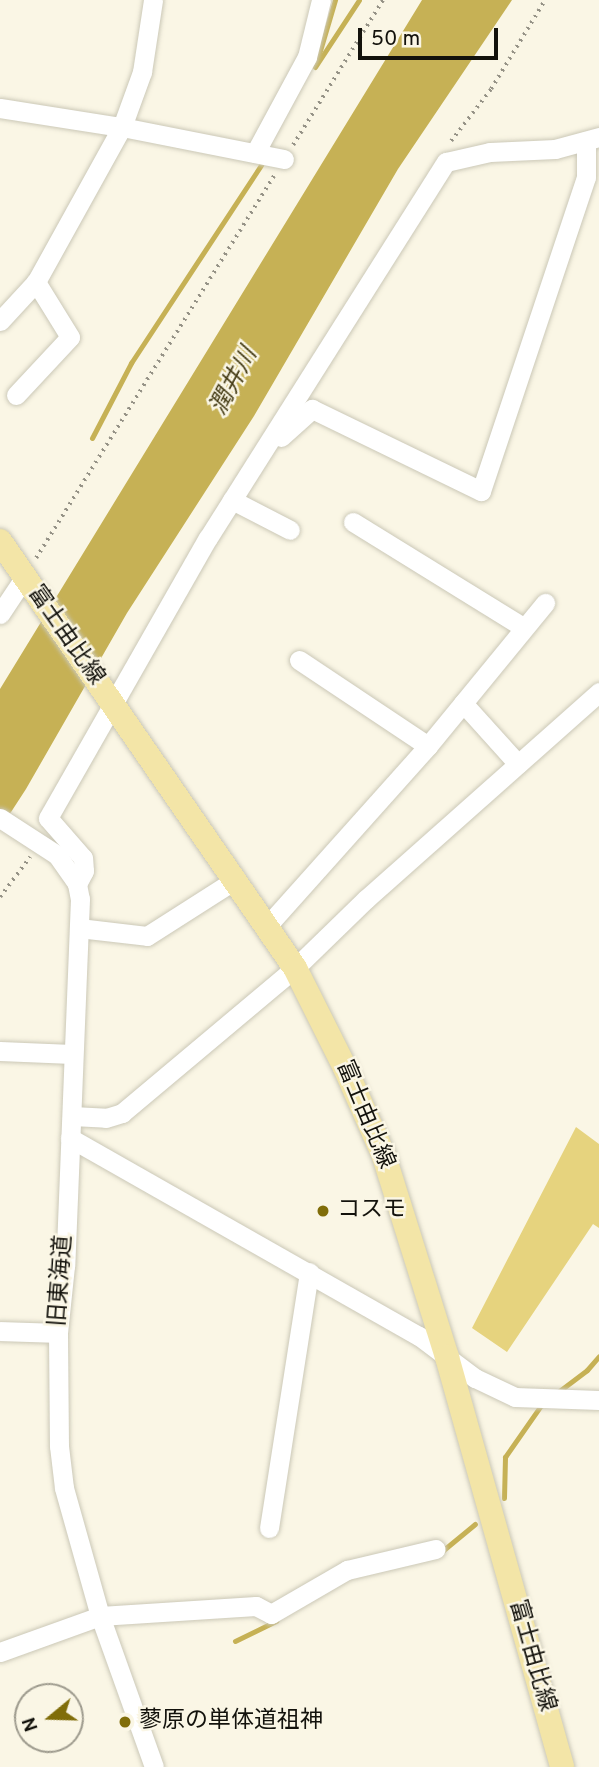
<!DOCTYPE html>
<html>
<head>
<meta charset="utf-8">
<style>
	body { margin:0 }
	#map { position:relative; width:599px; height:1767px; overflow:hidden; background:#faf6e5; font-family:Overpass,"Noto Sans JP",sans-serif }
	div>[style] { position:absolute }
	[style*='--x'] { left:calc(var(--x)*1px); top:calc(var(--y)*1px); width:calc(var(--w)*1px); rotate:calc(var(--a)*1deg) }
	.green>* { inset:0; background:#e6d37e }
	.water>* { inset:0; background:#c6b155 }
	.stream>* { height:5px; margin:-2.5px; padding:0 2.5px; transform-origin:2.5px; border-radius:2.5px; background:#c6b155 }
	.path>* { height:3.5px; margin-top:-1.75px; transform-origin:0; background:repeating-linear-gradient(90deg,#959286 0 2px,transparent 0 7px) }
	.roads { filter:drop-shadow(0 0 2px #cbc8b7) drop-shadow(0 0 2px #cbc8b7) }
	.minor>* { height:19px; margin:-9.5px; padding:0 9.5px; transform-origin:9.5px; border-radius:9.5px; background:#fff }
	.major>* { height:24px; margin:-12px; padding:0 12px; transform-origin:12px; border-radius:12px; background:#f3e5a7 }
	.dots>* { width:19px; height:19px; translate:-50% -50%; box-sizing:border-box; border:4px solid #faf6e5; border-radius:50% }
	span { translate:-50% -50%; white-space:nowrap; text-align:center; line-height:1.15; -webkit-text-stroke:5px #faf6e5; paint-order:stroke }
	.street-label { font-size:23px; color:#13120c }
	.poi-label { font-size:23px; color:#13120c }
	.left { translate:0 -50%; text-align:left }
	.water-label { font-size:24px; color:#463d16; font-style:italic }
	.north { position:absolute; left:14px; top:1683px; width:70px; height:70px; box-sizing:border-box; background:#faf6e5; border:2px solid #9e9b8e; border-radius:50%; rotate:251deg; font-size:19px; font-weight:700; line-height:28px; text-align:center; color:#13120c }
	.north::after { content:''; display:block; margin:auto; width:24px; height:32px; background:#806d09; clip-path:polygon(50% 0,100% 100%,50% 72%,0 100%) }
	.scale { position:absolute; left:358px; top:28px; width:140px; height:32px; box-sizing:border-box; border:4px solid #13120c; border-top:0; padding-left:9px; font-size:21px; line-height:24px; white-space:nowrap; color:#13120c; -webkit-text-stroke:5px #faf6e5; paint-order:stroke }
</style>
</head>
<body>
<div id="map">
	<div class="green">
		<i style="clip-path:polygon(576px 1127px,599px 1144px,599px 1228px,593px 1224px,507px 1352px,472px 1328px)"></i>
	</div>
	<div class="water">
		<i style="clip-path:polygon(422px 0,512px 0,398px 169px,254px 416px,127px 613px,26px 789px,0 829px,0 689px)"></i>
	</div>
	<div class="stream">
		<i style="--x:316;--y:64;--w:67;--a:-73.5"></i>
		<i style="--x:315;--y:67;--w:80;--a:-56.7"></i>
		<i style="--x:92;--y:438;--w:85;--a:-62.5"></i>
		<i style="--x:131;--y:363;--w:237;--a:-56.7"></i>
		<i style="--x:558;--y:1392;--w:36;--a:-37"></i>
		<i style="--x:587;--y:1370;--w:18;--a:-49"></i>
		<i style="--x:504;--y:1498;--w:41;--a:-88.6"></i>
		<i style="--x:505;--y:1457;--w:65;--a:-55.1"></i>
		<i style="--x:441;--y:1552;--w:44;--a:-39.5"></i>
		<i style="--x:235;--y:1641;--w:46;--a:-26"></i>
	</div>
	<div class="path">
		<i style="--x:451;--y:141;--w:66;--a:-52.4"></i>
		<i style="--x:491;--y:89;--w:104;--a:-58.8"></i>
		<i style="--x:293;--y:145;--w:171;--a:-58.2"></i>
		<i style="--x:36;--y:558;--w:450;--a:-58.1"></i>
		<i style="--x:0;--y:897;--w:50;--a:-53.1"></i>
	</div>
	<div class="roads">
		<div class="minor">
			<i style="--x:0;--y:108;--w:123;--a:8.9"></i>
			<i style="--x:122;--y:127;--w:165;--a:11.2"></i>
			<i style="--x:255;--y:153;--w:109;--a:-61.6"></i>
			<i style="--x:307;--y:57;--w:59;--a:-76.2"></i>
			<i style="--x:0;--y:321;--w:53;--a:-47.3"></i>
			<i style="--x:36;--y:282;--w:177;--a:-61"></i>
			<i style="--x:122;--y:127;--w:59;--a:-70"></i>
			<i style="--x:142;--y:72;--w:73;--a:-81.3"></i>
			<i style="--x:16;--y:395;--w:79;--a:-47"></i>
			<i style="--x:70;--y:337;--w:65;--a:-121.7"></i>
			<i style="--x:281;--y:437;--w:42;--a:-42.1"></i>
			<i style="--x:312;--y:409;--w:188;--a:25.9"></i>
			<i style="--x:481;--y:491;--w:331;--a:-71.5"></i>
			<i style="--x:586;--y:177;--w:36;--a:-90"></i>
			<i style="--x:232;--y:500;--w:65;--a:27.3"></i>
			<i style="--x:353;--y:522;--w:200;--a:31.7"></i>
			<i style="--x:0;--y:614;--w:43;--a:-56.3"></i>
			<i style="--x:299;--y:660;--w:155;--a:33.7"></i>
			<i style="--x:463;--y:703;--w:82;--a:48"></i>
			<i style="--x:0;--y:818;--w:68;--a:33"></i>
			<i style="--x:57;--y:855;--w:35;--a:55"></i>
			<i style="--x:77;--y:884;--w:15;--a:79"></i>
			<i style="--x:80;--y:899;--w:367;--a:92.3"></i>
			<i style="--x:65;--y:1266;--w:67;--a:96"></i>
			<i style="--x:58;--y:1333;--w:113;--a:89.5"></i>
			<i style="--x:59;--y:1446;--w:42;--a:83.2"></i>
			<i style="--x:64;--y:1488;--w:133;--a:74.3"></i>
			<i style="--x:100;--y:1616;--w:160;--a:70.3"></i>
			<i style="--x:77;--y:884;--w:15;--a:-62"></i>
			<i style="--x:84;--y:871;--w:13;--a:-94"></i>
			<i style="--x:83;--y:858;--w:53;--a:-131.2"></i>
			<i style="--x:48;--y:818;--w:322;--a:-60.3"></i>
			<i style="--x:208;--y:538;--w:445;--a:-57.7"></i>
			<i style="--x:446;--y:162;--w:45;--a:-12.8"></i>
			<i style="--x:490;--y:152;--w:65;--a:-2.6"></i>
			<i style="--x:555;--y:149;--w:46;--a:-15.3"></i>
			<i style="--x:267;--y:926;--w:241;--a:-48.2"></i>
			<i style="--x:428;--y:746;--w:185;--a:-50.7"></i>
			<i style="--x:79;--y:928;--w:68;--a:6.7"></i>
			<i style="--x:147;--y:936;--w:106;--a:-32.6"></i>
			<i style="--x:0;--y:1051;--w:72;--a:2.4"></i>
			<i style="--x:72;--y:1116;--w:34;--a:3"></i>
			<i style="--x:106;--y:1118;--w:17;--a:-17"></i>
			<i style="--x:122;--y:1113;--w:226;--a:-40"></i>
			<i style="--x:295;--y:968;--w:99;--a:-44.2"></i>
			<i style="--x:366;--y:899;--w:312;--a:-41.6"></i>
			<i style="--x:70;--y:1138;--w:401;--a:29.6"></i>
			<i style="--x:419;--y:1336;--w:70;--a:36.9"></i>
			<i style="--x:475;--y:1378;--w:44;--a:25.4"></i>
			<i style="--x:515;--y:1397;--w:84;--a:2"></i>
			<i style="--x:0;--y:1331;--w:58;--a:2"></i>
			<i style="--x:269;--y:1528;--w:259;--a:-81.1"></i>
			<i style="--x:0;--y:1652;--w:106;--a:-19.8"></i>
			<i style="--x:100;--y:1616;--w:156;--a:-3.7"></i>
			<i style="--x:256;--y:1606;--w:17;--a:28"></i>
			<i style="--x:271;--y:1614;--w:88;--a:-30.1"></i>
			<i style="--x:347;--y:1570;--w:91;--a:-13.3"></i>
		</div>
		<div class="major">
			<i style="--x:0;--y:541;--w:519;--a:55.36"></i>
			<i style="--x:295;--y:968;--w:112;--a:63.4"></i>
			<i style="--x:345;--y:1068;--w:96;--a:66.1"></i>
			<i style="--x:384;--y:1156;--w:211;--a:72.6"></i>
			<i style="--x:447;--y:1357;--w:426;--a:74.3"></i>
		</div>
	</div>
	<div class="dots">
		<i style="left:323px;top:1211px;background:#806d09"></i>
		<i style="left:125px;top:1722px;background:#806d09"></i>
	</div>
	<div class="street-label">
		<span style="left:65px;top:636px;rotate:55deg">富士由比線</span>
		<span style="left:364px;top:1115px;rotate:67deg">富士由比線</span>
		<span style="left:62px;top:1281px;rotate:-86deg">旧東海道</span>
		<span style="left:531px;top:1656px;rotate:74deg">富士由比線</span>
	</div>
	<div class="poi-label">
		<span class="left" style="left:337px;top:1211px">コスモ</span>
		<span class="left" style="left:139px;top:1722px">蓼原の単体道祖神</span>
	</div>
	<div class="water-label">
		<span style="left:235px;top:382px;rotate:-62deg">潤井川</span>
	</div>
	<div class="north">N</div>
	<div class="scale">50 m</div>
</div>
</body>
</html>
